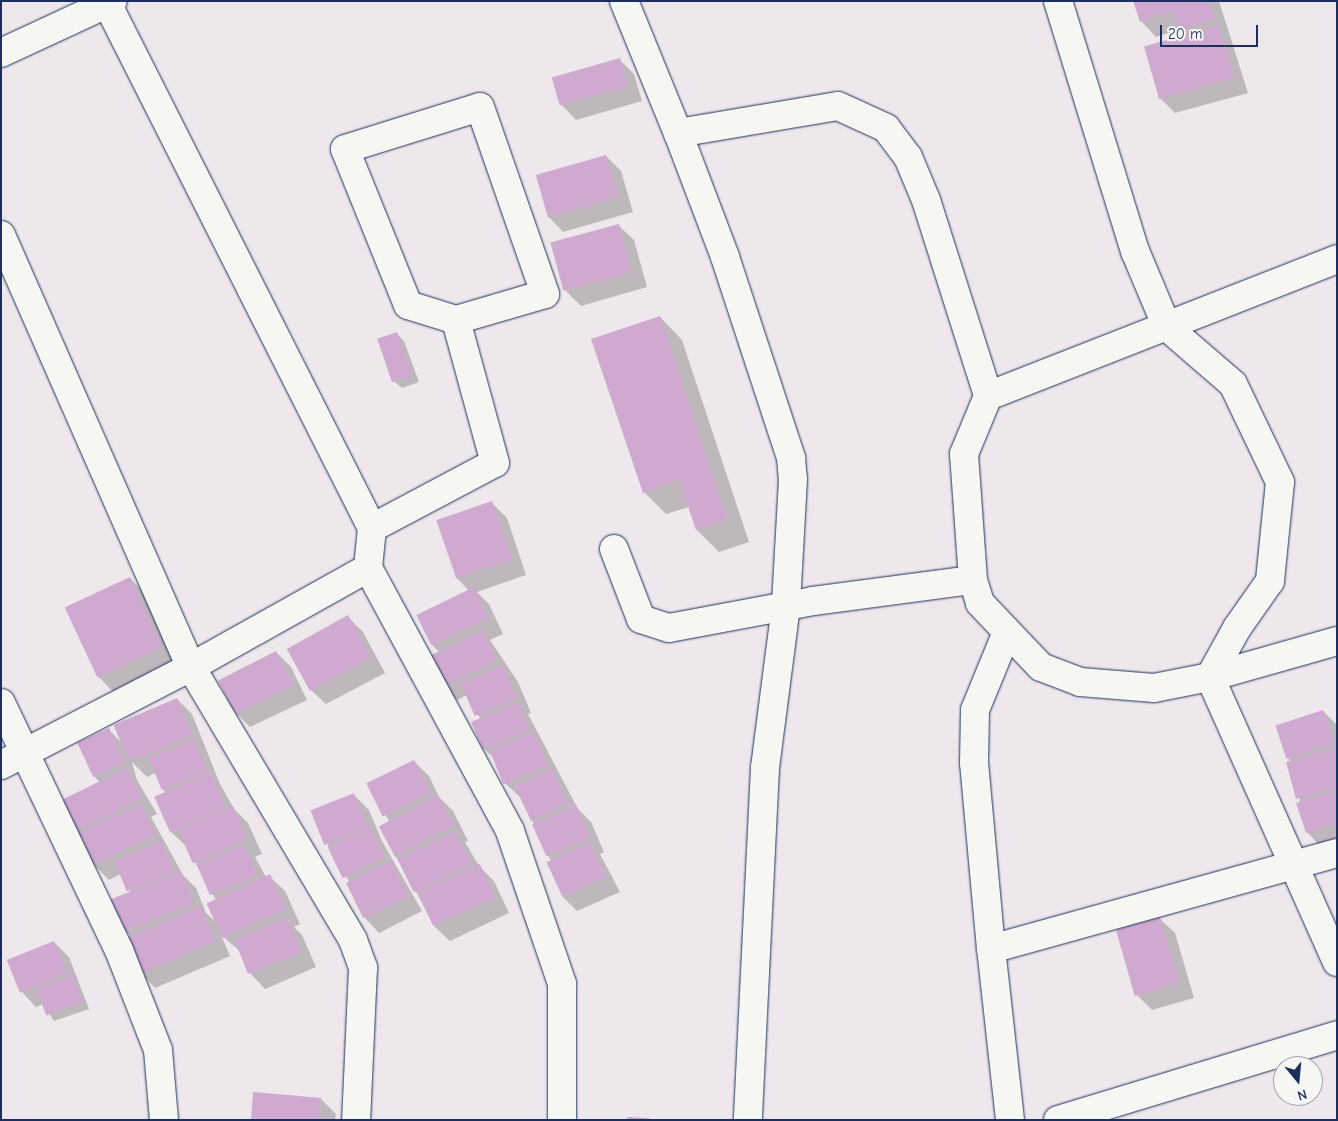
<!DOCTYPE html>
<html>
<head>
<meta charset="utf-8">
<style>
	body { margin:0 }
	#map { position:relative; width:1338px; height:1121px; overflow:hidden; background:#eee7eb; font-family:"Comic Neue",sans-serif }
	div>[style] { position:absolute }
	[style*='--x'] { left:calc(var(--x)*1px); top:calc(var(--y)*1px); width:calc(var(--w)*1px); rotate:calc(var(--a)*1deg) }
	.shadow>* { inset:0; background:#0003 }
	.building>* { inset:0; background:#d0a9d1; transform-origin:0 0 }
	.roads { filter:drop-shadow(0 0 1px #1b2f5e) drop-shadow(0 0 1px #1b2f5e) }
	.minor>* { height:28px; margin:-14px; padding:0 14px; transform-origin:14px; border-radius:14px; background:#f6f6f2 }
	span { translate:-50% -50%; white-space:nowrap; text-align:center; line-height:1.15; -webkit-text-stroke:4.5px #f6f6f2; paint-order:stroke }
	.frame { position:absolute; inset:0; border:2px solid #1b2f5e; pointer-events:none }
	.north { position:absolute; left:1273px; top:1056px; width:50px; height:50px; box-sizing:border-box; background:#f6f6f2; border:1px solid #9ea6b7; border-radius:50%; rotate:163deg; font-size:14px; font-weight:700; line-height:20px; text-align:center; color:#1b2f5e }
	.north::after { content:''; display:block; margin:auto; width:18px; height:22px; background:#1b2f5e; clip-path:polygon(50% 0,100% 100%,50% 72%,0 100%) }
	.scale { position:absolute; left:1160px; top:25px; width:98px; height:22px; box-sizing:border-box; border:2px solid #1b2f5e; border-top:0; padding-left:6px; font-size:15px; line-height:18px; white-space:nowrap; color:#1b2f5e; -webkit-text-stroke:4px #f6f6f2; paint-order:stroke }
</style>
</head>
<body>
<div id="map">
	<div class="shadow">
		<i style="clip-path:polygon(1134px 1px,1219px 1px,1248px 93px,1175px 113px,1160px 98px,1186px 36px,1180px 29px,1156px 37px,1141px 21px)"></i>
		<i style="clip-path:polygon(619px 59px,634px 74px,642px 101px,576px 120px,561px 104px)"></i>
		<i style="clip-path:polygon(606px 156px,621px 171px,633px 212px,563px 232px,548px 216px)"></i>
		<i style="clip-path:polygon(618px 225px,634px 240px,647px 287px,581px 306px,566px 291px)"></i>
		<i style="clip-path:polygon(660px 317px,682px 340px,749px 542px,719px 552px,697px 530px,689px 507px,666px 514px,644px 492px)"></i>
		<i style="clip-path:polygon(396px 333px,404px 341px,419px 382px,402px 388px,394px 381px)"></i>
		<i style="clip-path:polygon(492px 503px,507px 518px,526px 575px,477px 592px,489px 604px,503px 634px,490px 640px,518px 682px,531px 713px,528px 714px,578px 809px,591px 822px,604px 852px,600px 854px,620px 892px,577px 911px,562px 896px,551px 861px,522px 799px,506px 784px,495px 759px,485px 750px,473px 723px,481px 720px,467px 695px,457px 700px,442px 685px,439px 652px,432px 645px,469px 591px,457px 578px)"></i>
		<i style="clip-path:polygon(130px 578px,152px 601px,184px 670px,120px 699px,98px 676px,66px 607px)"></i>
		<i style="clip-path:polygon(348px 617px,363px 632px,385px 673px,326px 704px,310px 689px)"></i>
		<i style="clip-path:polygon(276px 652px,291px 667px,307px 700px,250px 727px,235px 712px)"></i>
		<i style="clip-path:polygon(evenodd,177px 699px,192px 714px,220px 784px,234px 809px,248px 823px,262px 854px,255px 857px,266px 877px,269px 876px,285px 891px,300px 924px,294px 927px,302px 935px,316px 967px,265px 989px,250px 973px,241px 952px,221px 935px,230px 956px,155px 988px,140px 972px,131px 937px,126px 932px,131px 893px,121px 874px,109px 880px,94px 865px,83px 842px,74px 832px,100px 783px,95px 777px,108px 729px,124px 745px,177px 699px,132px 762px,147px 777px,155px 773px,165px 793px,170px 831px,186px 846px,216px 900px,217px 923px,206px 913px,196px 888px,183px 875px,151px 817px,157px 814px,137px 780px,132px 762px)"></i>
		<i style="clip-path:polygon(1323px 711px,1337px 725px,1337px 843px,1322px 848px,1307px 832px,1291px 762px,1287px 757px)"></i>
		<i style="clip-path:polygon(414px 761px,429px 776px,439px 797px,453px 811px,468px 841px,465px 842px,479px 866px,494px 881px,509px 913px,450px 941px,434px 926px,401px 863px,394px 855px,389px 821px,368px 784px)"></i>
		<i style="clip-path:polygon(354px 795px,369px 810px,382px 841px,422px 911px,379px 933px,364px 917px,350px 883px,327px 844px)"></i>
		<i style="clip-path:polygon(1159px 918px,1175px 933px,1194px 998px,1152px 1010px,1137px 995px)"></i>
		<i style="clip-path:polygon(54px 942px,69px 957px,89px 1009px,54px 1021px,43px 1004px,36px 1007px,21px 991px,8px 960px)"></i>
		<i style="clip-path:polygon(321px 1099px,336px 1114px,335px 1120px,252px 1120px)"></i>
	</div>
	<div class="building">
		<i style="clip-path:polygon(1133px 1px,1209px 1px,1215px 19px,1179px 31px,1173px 11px,1140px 22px)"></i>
		<i style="left:1219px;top:25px;width:55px;height:78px;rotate:74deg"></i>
		<i style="left:620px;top:58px;width:29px;height:71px;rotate:74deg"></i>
		<i style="left:606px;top:155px;width:44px;height:73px;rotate:74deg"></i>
		<i style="left:619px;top:224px;width:50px;height:71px;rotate:75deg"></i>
		<i style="clip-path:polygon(660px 316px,727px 519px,696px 530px,679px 480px,643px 493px,591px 339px)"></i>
		<i style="left:397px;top:332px;width:46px;height:21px;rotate:71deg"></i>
		<i style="left:492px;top:501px;width:62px;height:59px;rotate:71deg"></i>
		<i style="left:130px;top:577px;width:77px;height:72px;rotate:65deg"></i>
		<i style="left:474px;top:587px;width:34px;height:64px;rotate:64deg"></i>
		<i style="left:348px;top:615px;width:48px;height:70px;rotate:61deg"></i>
		<i style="left:483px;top:631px;width:33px;height:60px;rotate:65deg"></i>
		<i style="left:276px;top:651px;width:38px;height:65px;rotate:63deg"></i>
		<i style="left:503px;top:665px;width:36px;height:46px;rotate:67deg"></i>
		<i style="left:177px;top:698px;width:40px;height:69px;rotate:67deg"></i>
		<i style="left:518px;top:702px;width:30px;height:51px;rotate:67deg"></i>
		<i style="left:1323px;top:710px;width:35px;height:50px;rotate:72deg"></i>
		<i style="left:109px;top:728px;width:38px;height:35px;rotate:65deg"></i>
		<i style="left:534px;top:732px;width:37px;height:48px;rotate:68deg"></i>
		<i style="left:194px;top:739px;width:35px;height:49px;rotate:68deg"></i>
		<i style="clip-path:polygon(1337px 747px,1337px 787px,1296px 799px,1286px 762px)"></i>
		<i style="left:414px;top:760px;width:37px;height:53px;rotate:64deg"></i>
		<i style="left:127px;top:768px;width:34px;height:78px;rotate:64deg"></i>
		<i style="left:552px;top:769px;width:38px;height:41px;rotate:65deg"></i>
		<i style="left:210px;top:772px;width:39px;height:61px;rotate:66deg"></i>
		<i style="clip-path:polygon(1337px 790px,1337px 824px,1306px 833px,1296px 803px)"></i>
		<i style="left:354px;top:793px;width:37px;height:47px;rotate:68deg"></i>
		<i style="left:438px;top:795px;width:34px;height:67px;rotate:62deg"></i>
		<i style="left:141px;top:804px;width:35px;height:69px;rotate:66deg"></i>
		<i style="left:576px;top:805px;width:35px;height:48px;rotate:66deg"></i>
		<i style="left:233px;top:806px;width:36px;height:60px;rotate:66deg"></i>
		<i style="left:370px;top:827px;width:34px;height:47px;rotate:64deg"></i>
		<i style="left:455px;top:831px;width:37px;height:64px;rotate:64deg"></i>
		<i style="left:161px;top:841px;width:33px;height:51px;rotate:67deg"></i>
		<i style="left:590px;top:842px;width:38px;height:48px;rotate:65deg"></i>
		<i style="left:244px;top:845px;width:33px;height:51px;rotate:67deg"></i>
		<i style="left:391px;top:861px;width:39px;height:50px;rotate:64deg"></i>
		<i style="left:480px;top:864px;width:37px;height:68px;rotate:66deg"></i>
		<i style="left:181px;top:871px;width:35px;height:76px;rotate:68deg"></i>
		<i style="left:270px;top:874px;width:38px;height:70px;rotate:65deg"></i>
		<i style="left:201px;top:906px;width:38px;height:82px;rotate:67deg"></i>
		<i style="left:1160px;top:917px;width:69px;height:46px;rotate:74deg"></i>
		<i style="left:287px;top:918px;width:37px;height:57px;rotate:68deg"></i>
		<i style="left:54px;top:941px;width:35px;height:51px;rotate:68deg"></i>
		<i style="left:73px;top:975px;width:29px;height:39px;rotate:70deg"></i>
		<i style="clip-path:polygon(253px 1092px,321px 1098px,319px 1120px,251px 1120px)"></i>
		<i style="clip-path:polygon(627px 1117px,649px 1118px,649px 1120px,627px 1120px)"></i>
	</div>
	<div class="roads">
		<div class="minor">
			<i style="--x:106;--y:1;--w:590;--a:63.22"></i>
			<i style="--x:372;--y:528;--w:40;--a:95.7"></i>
			<i style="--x:368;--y:568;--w:299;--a:61.6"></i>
			<i style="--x:510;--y:831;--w:162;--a:71.2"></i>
			<i style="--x:562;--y:984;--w:136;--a:90"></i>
			<i style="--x:624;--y:1;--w:143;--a:67.8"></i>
			<i style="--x:678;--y:133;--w:162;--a:-9.6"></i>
			<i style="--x:838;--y:106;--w:53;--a:24.6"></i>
			<i style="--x:886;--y:128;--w:36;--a:53"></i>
			<i style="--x:908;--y:157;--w:47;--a:67.3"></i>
			<i style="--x:926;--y:200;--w:206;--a:72.4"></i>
			<i style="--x:988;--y:396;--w:63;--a:112.5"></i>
			<i style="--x:964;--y:454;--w:126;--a:85.9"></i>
			<i style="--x:973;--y:580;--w:24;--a:73"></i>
			<i style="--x:980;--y:603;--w:88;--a:46.4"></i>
			<i style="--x:1041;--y:667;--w:42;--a:21"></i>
			<i style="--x:1080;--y:682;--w:74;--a:4.6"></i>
			<i style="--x:1154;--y:688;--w:57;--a:-11.1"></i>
			<i style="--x:1210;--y:677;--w:312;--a:66"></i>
			<i style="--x:1058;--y:1;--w:262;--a:72.9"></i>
			<i style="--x:1135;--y:251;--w:82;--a:67.2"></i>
			<i style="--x:1167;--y:327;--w:87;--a:40.8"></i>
			<i style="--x:1233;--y:384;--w:109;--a:64.4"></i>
			<i style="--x:1280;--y:482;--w:100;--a:95.8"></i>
			<i style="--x:1270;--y:581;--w:57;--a:125.1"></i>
			<i style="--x:1237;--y:628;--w:56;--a:118.9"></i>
			<i style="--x:1;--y:53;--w:123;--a:-24.9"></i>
			<i style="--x:678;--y:133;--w:133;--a:69.2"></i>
			<i style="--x:725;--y:257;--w:212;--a:71.8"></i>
			<i style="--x:791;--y:458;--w:21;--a:85"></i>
			<i style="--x:793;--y:479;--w:127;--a:93.2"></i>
			<i style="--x:786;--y:606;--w:163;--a:97.4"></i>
			<i style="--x:765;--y:768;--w:352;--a:92.8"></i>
			<i style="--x:1;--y:235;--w:472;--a:66.3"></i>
			<i style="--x:191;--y:667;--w:317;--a:59.3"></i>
			<i style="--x:353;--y:940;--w:30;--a:70"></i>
			<i style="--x:363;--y:968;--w:152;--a:92.6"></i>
			<i style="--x:988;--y:396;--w:375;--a:-21.4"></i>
			<i style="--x:372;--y:528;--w:139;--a:-27.9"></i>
			<i style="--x:495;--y:463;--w:148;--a:-105.3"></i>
			<i style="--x:456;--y:320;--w:50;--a:-162.6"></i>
			<i style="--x:408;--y:305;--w:168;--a:-112"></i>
			<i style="--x:345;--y:149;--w:141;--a:-17.3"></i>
			<i style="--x:480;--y:107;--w:198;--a:70.8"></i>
			<i style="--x:545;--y:294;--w:93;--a:163.7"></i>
			<i style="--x:614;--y:549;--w:75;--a:68.9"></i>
			<i style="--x:641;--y:619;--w:29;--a:18"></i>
			<i style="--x:669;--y:628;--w:147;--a:-10.6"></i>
			<i style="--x:813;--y:601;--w:161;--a:-7.5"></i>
			<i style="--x:1210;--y:677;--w:132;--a:-15.8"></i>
			<i style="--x:1;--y:703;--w:274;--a:64.5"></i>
			<i style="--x:119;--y:950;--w:107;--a:68.7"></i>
			<i style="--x:158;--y:1050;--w:70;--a:85.1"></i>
			<i style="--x:1;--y:765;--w:214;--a:-27.3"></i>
			<i style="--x:191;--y:667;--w:203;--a:-29.2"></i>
			<i style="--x:991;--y:949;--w:187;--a:-95.2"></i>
			<i style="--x:974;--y:763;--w:53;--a:-88.9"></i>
			<i style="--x:975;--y:710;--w:84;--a:-67.7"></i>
			<i style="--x:1010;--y:1120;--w:172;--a:-96.3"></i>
			<i style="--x:991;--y:949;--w:359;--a:-15.5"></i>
			<i style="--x:1058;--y:1120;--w:292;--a:-16.9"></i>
		</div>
	</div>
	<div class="frame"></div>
	<div class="north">N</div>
	<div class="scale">20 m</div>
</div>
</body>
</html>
